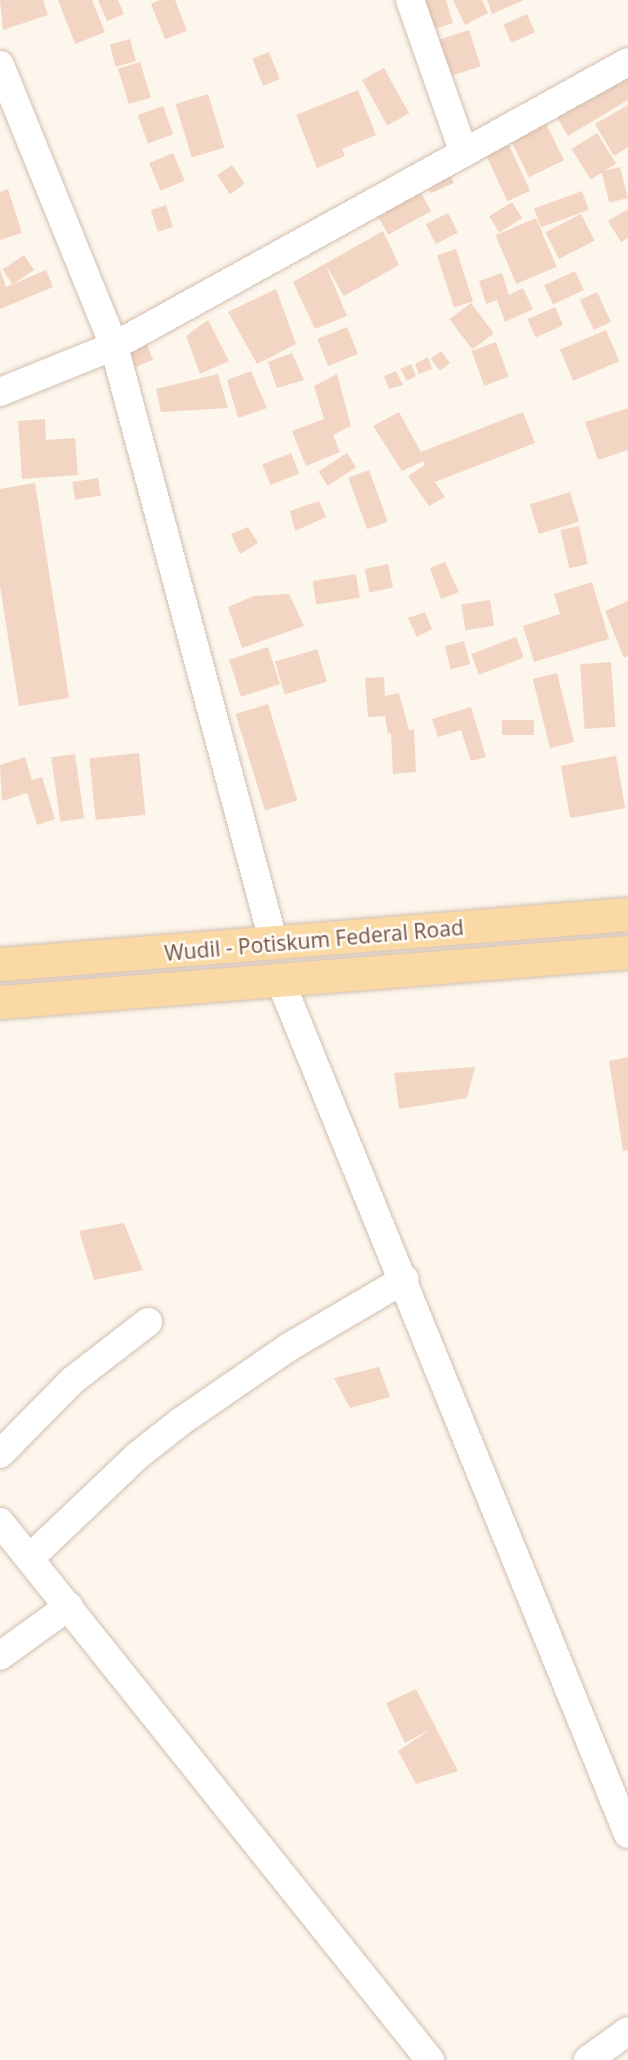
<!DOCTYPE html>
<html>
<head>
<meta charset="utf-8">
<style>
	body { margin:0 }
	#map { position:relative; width:628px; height:2060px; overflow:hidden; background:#fdf6ec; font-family:"Noto Sans",sans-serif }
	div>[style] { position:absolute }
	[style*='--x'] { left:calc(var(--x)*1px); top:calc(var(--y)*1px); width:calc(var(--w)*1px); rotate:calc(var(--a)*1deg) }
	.building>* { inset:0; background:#f3d5c3; transform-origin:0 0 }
	.roads { filter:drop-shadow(0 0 2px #d1beb0) drop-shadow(0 0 2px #d1beb0) }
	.street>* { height:28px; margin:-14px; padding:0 14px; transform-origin:14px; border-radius:14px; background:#fff }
	.primary>* { height:33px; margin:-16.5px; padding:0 16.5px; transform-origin:16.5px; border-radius:16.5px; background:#fbd9a5 }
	span { translate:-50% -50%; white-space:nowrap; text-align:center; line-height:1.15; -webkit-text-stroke:5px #fffaf3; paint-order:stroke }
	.street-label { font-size:21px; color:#7a5c4d }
</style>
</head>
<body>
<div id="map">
	<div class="building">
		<i style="clip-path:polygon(0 0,43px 0,48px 15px,3px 30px)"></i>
		<i style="clip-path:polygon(58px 0,92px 0,105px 32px,75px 44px)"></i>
		<i style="clip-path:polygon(98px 0,118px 0,124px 14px,107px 21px)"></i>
		<i style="clip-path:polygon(160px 0,175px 0,187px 31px,165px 39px,151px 4px)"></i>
		<i style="clip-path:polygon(421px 0,446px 0,453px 23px,430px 30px)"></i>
		<i style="clip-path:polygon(453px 0,482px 0,488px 13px,465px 25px)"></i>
		<i style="clip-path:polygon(487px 0,524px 0,492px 14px)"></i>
		<i style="left:527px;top:14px;width:20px;height:26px;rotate:66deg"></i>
		<i style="left:469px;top:30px;width:38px;height:36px;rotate:72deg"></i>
		<i style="left:130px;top:39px;width:23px;height:21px;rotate:75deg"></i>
		<i style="left:269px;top:52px;width:29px;height:18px;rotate:68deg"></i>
		<i style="clip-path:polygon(628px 59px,628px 100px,568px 136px,548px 102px)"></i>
		<i style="left:140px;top:62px;width:37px;height:23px;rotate:73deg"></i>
		<i style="left:384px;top:68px;width:52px;height:25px;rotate:61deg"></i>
		<i style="clip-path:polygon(358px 90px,376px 135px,342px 149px,345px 156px,317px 168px,296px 115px)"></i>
		<i style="left:208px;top:94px;width:56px;height:34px;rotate:73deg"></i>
		<i style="clip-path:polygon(628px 105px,628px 147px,614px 156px,595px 124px)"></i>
		<i style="left:163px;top:106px;width:30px;height:27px;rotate:70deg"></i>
		<i style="left:539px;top:109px;width:57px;height:39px;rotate:64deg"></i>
		<i style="left:597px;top:133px;width:36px;height:30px;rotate:58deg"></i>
		<i style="left:506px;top:139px;width:57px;height:25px;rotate:65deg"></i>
		<i style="left:173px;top:153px;width:30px;height:26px;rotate:67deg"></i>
		<i style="left:232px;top:165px;width:23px;height:18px;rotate:56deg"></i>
		<i style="left:620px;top:167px;width:32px;height:19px;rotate:76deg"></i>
		<i style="left:448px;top:170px;width:14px;height:25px;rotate:65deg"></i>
		<i style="left:416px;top:184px;width:31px;height:49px;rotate:61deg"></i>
		<i style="clip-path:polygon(8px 189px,22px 233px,0 240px,0 192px)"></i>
		<i style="left:582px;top:191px;width:20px;height:51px;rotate:70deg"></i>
		<i style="left:512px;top:202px;width:19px;height:27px;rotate:58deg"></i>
		<i style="left:166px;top:205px;width:23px;height:16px;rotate:72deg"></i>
		<i style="clip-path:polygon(628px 209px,628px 238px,621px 242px,608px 221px)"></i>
		<i style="left:448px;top:213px;width:22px;height:25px;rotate:63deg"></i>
		<i style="left:581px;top:214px;width:30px;height:40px;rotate:63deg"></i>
		<i style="left:536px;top:218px;width:53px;height:44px;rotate:67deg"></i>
		<i style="clip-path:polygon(383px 231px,399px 265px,344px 296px,325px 264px,347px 316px,315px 329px,293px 282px)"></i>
		<i style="left:456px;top:249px;width:55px;height:20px;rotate:72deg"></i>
		<i style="left:24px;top:255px;width:18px;height:26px;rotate:56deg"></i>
		<i style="clip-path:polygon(0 269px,6px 287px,46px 270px,53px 287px,0 309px)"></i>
		<i style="left:575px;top:271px;width:21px;height:34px;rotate:65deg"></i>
		<i style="clip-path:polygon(502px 273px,509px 295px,523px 288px,533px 309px,505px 322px,497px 300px,486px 304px,479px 281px)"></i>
		<i style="clip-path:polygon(276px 289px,296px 344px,257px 364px,228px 312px)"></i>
		<i style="left:597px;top:292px;width:33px;height:19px;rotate:65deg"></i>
		<i style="left:471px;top:303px;width:38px;height:27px;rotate:53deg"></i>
		<i style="left:555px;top:307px;width:20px;height:30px;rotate:66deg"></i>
		<i style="left:137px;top:320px;width:43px;height:20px;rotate:68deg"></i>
		<i style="clip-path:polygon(208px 320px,229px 361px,200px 374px,186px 336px)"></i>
		<i style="left:347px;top:327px;width:29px;height:32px;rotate:68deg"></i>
		<i style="left:606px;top:330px;width:34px;height:50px;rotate:67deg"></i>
		<i style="left:496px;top:342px;width:37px;height:26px;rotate:70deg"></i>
		<i style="left:441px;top:351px;width:15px;height:13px;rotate:53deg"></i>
		<i style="clip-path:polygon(292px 353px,304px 380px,277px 388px,268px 362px)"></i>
		<i style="clip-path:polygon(428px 357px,432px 369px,419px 374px,415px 364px)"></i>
		<i style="clip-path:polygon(411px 364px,416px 376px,407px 381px,400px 369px)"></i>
		<i style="clip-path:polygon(251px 371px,267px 408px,238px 418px,227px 380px)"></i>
		<i style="clip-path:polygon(396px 371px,403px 385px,389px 389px,384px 376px)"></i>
		<i style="clip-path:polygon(218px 374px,228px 408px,161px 412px,156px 389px)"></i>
		<i style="clip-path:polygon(337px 374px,351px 426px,333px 435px,340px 452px,306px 466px,292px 431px,324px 419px,314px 386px)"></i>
		<i style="clip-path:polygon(628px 408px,628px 450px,598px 460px,585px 422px)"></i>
		<i style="clip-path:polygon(399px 412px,421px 452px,523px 412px,535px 443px,435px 482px,445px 497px,429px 506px,408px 476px,425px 465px,423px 461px,402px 471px,373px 426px)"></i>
		<i style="clip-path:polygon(45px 419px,46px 440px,75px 438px,78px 475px,22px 479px,18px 421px)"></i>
		<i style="left:291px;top:453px;width:22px;height:31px;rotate:68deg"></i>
		<i style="left:347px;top:453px;width:17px;height:34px;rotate:57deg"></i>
		<i style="left:369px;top:470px;width:55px;height:22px;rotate:70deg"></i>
		<i style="left:98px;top:478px;width:18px;height:26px;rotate:81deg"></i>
		<i style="clip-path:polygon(35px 483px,69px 698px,19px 706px,0 586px,0 489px)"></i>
		<i style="left:570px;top:492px;width:31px;height:42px;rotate:73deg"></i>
		<i style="clip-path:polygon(319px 501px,326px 517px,295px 531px,290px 511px)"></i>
		<i style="left:579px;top:526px;width:39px;height:19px;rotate:77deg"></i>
		<i style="clip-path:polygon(248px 527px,258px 543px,240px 554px,231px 534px)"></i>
		<i style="clip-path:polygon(445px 562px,459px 592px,441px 599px,430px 568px)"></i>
		<i style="left:388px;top:564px;width:24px;height:24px;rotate:78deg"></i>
		<i style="left:356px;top:574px;width:24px;height:44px;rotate:81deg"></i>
		<i style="clip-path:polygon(592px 582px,609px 639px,534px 662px,523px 626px,560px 614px,554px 594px)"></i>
		<i style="clip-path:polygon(289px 594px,304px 626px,242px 648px,228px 607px,254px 596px)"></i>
		<i style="left:490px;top:600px;width:26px;height:29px;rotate:81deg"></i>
		<i style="clip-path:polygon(628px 601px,628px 656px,624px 658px,605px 611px)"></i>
		<i style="clip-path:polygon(425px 612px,432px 629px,417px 637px,408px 618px)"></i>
		<i style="left:516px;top:637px;width:22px;height:48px;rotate:69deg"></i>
		<i style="left:464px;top:641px;width:24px;height:20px;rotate:75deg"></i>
		<i style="left:268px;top:647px;width:39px;height:41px;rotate:72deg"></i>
		<i style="left:317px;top:649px;width:34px;height:44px;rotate:73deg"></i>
		<i style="left:611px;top:662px;width:65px;height:31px;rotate:86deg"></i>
		<i style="left:557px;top:673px;width:71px;height:25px;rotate:76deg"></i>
		<i style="clip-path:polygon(384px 677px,385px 696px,399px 693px,409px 730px,414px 729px,416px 772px,393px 774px,391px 733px,388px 734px,385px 716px,368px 717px,365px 678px)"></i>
		<i style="left:268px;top:704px;width:101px;height:34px;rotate:73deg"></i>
		<i style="clip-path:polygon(471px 707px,486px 757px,471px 761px,461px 730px,438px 737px,432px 719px)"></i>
		<i style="left:502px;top:720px;width:32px;height:15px"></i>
		<i style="left:139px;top:753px;width:62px;height:50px;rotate:84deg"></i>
		<i style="left:75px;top:754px;width:65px;height:24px;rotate:82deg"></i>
		<i style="left:616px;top:756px;width:53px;height:56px;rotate:80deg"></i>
		<i style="clip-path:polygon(25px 757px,32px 780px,42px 777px,55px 819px,37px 825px,27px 793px,2px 801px,0 765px)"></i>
		<i style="clip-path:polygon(628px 1057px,628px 1150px,623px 1151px,609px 1061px)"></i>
		<i style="clip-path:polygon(475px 1067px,467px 1098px,399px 1109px,394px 1073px)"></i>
		<i style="clip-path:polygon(124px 1223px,143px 1270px,94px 1280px,79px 1231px)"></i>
		<i style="clip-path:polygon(379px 1367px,390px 1397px,350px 1408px,334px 1378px)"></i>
		<i style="clip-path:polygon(416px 1689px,458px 1771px,416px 1784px,398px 1751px,431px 1729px,405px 1743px,386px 1703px)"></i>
	</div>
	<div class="roads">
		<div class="street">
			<i style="--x:410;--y:0;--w:162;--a:70.6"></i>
			<i style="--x:0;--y:65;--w:303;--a:67.9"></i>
			<i style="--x:114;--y:346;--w:619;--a:75.02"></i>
			<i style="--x:0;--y:392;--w:123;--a:-22"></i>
			<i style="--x:114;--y:346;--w:587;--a:-28.92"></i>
			<i style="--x:280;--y:980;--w:922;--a:67.83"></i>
			<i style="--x:0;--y:1454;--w:104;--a:-45.4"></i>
			<i style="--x:73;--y:1380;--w:95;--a:-37.7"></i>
			<i style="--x:0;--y:1522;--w:689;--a:51.37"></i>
			<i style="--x:31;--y:1557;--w:146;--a:-43.6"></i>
			<i style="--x:137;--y:1456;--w:55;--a:-38.3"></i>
			<i style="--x:180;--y:1422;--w:132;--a:-34.5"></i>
			<i style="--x:289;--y:1347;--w:134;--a:-30.4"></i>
			<i style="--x:0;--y:1656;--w:85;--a:-35.9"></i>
			<i style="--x:588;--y:2060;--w:49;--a:-35.9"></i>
		</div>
		<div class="primary">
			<i style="--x:0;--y:964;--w:630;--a:-4.55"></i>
			<i style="--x:0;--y:1002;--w:630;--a:-4.55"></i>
		</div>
	</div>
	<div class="street-label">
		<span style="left:314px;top:940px;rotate:-5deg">Wudil - Potiskum Federal Road</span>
	</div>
</div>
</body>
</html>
